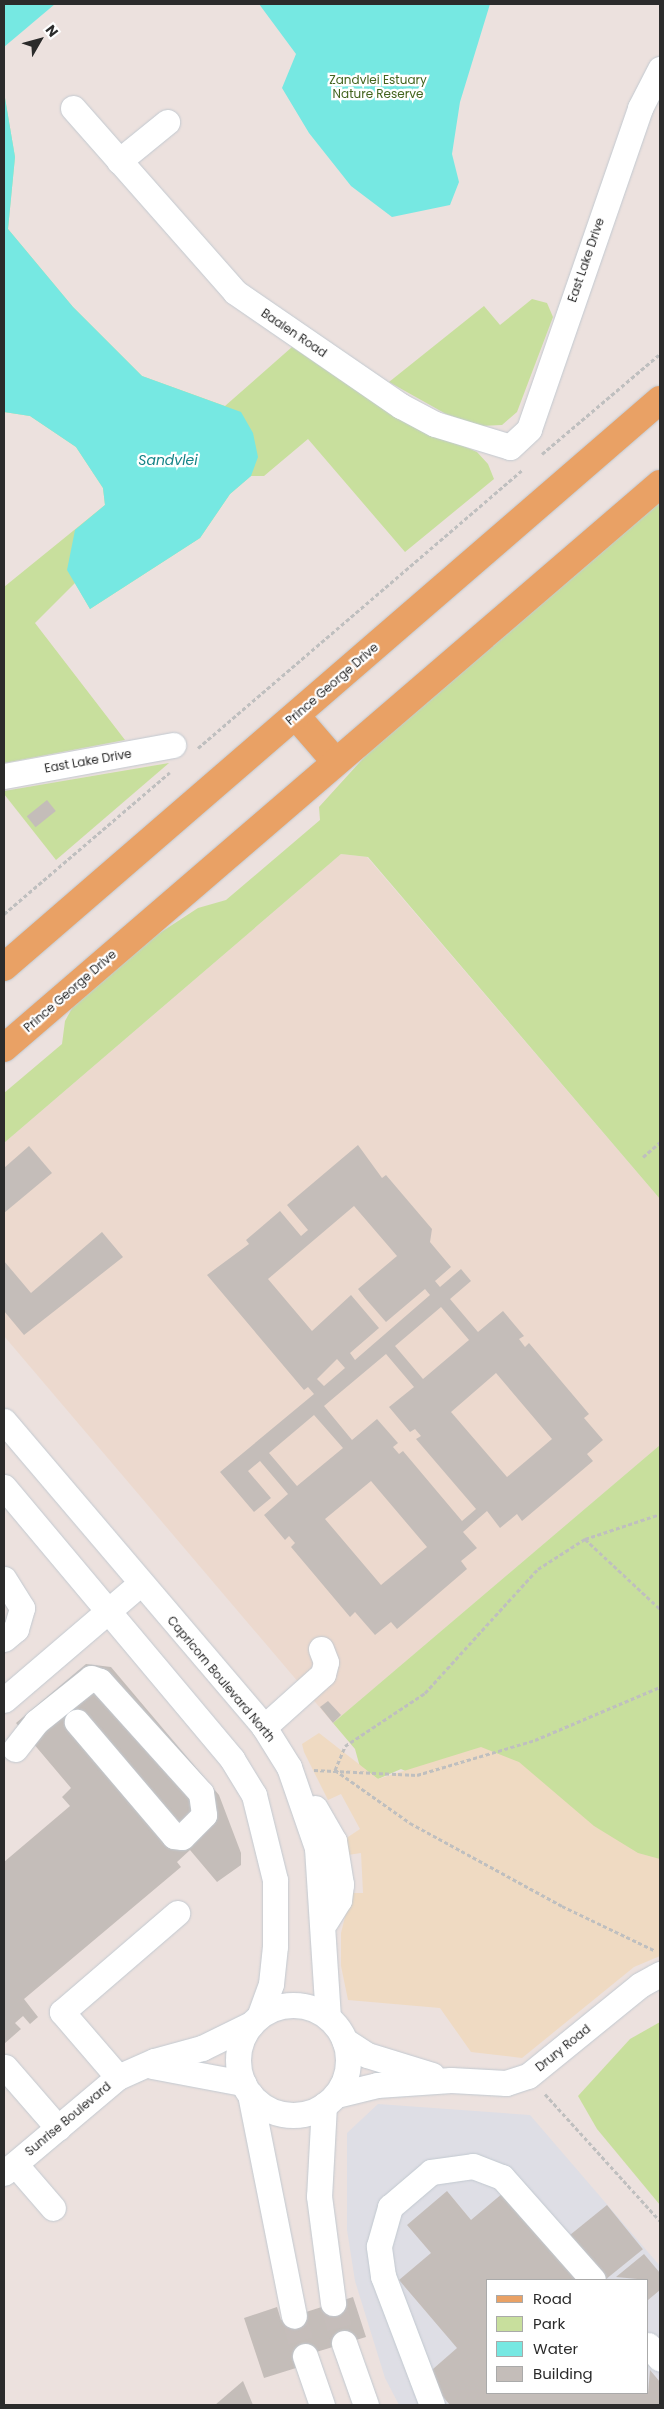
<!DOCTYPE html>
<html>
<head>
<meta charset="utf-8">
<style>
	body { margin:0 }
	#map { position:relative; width:664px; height:2409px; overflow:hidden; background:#ece1de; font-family:Poppins,sans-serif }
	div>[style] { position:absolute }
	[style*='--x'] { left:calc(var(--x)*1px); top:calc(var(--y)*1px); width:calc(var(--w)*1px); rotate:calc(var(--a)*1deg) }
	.industrial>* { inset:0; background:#dedee5 }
	.education>* { inset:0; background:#ecd9ce }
	.green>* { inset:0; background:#c8df9d }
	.sand>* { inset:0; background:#efdac2 }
	.water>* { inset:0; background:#76e8e2 }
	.building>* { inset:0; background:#c4bdb9; transform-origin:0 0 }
	.minor-tunnel>* { height:25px; margin-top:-12.5px; transform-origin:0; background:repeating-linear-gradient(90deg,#c5bdba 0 25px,transparent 0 37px) }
	.path>* { height:3px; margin-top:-1.5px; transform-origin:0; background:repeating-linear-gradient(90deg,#bfbfbf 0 4px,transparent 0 6.5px) }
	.roads { filter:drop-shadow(0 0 1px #c2c9d0) drop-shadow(0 0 1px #c2c9d0) }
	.minor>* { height:25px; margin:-12.5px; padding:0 12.5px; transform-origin:12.5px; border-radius:12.5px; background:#fff }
	.minor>.ring { margin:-12.5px; padding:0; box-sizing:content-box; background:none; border:25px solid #fff; border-radius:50% }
	.major>* { height:28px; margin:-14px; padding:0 14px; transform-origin:14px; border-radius:14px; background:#e9a165 }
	span { translate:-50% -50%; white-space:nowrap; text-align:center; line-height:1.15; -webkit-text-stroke:4.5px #fff; paint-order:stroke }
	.park-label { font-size:12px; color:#43641e }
	.street-label { font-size:12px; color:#2b2b2b }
	.water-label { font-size:14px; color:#158387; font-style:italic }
	.frame { position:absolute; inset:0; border:5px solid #2b2b2b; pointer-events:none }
	.legend { position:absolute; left:486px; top:2279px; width:162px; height:115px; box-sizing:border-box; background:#fff; border:1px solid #aaa; margin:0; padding:6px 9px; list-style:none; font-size:15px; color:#2b2b2b }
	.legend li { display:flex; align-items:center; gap:10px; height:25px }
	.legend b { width:25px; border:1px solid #aaa }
	.north { position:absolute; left:15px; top:15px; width:50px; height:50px; -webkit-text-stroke:4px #fff; paint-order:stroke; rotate:52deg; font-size:14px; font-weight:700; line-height:20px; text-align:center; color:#2b2b2b }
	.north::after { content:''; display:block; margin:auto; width:18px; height:22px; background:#2b2b2b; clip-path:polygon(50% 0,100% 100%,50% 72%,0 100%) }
</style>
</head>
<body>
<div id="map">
	<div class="industrial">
		<i style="clip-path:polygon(evenodd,378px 2104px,530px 2115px,660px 2266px,660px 2405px,399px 2405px,385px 2378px,355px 2281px,347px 2230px,347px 2133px,378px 2104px,488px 2280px,648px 2280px,648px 2393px,488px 2393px,488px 2280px)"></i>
	</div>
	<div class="education">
		<i style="clip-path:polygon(341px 854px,367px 857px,660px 1199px,660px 1445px,333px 1723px,4px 1336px,4px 1143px)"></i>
	</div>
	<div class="green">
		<i style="clip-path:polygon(4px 92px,15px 157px,8px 229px,73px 307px,142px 376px,225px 406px,292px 347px,389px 413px,477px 452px,488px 464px,494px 479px,405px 552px,308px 439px,264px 476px,251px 476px,230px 494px,200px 538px,90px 609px,75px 583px,35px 623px,125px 740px,4px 763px,4px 587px,105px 505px,103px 488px,76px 447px,30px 416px,4px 412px)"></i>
		<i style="clip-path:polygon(532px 299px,547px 303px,553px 317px,517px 412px,502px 425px,480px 426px,446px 414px,389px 382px,484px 306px,500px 325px)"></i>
		<i style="clip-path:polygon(660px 501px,660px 1199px,368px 857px,341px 854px,4px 1143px,4px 1093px,62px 1044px,65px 1021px,76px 1001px,143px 944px,198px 908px,226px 900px,320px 820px,319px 807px,379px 741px)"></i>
		<i style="clip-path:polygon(169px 763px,56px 860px,4px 794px,4px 791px)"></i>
		<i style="clip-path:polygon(660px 1445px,660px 1887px,401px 1769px,378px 1779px,360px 1767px,355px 1749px,333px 1723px)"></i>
		<i style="clip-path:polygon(660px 2022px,660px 2205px,597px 2129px,578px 2096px,630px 2039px)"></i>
	</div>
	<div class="sand">
		<i style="clip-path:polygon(319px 1733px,378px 1779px,481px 1747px,519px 1762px,594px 1826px,638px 1853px,660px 1859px,660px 1956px,634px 1967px,522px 2058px,471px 2052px,440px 2008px,348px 2000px,341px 1966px,341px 1933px,351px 1893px,363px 1893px,361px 1853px,348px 1855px,345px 1839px,360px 1829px,341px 1794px,328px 1800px,304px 1752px,302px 1744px)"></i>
	</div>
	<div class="water">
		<i style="clip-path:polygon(4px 4px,55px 4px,4px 47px)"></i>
		<i style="clip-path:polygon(259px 4px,490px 4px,460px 102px,452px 154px,459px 182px,450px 205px,392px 217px,351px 186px,309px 133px,282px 88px,296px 54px)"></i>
		<i style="clip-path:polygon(4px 92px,15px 157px,8px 229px,73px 307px,142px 376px,241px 412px,253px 433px,258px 457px,251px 476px,230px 494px,200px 538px,90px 609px,67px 570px,75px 530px,105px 505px,103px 488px,76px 447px,30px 416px,4px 412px)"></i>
	</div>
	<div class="building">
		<i style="left:47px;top:800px;width:14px;height:26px;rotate:51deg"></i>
		<i style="clip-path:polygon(evenodd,358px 1145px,382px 1178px,386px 1175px,432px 1229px,430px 1242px,451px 1267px,435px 1281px,440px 1287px,461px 1269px,471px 1281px,450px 1299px,478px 1332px,503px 1311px,524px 1336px,519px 1339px,525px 1347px,529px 1343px,589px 1414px,584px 1418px,603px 1440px,587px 1454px,593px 1461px,522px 1521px,517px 1514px,500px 1528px,487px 1511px,463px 1532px,477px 1548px,461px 1561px,467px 1569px,397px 1629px,391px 1622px,375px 1635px,355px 1612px,350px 1617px,291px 1547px,295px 1543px,289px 1536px,285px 1540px,264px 1515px,288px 1494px,260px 1461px,248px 1471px,271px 1498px,254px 1512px,220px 1472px,314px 1394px,308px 1387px,304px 1390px,207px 1275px,249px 1244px,246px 1240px,280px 1211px,301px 1236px,308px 1230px,287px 1205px,358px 1145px,354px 1206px,397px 1256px,358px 1289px,365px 1298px,386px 1322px,425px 1289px,430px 1295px,355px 1360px,350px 1353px,379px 1328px,351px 1295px,312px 1331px,268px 1279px,354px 1206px,358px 1145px,441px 1307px,469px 1340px,423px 1379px,395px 1346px,441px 1307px,358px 1145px,386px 1354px,414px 1387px,389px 1407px,410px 1432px,415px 1429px,421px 1436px,416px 1439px,476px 1509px,462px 1521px,403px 1451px,399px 1454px,393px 1447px,398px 1443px,377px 1419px,352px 1440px,324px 1406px,386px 1354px,358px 1145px,337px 1359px,345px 1368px,324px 1386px,317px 1379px,337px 1359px,358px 1145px,496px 1373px,552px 1439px,507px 1477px,451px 1412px,496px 1373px,358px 1145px,314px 1415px,343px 1448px,297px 1486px,269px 1453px,314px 1415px,358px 1145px,371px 1481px,427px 1547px,381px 1585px,325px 1519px,371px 1481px)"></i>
		<i style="clip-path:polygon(29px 1146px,52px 1173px,4px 1213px,4px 1168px)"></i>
		<i style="clip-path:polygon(102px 1232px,123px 1257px,24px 1335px,4px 1311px,4px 1261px,31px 1293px)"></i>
		<i style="clip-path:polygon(86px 1664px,111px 1667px,219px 1795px,241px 1853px,241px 1865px,217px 1882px,190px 1850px,177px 1862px,181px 1867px,24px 1999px,38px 2017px,30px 2024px,23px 2016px,15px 2023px,21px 2029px,4px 2044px,4px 1862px,70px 1806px,62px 1797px,71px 1788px,16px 1723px)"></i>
		<i style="clip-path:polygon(328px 1701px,341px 1715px,333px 1723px,320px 1707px)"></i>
		<i style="clip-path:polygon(447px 2191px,471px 2220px,503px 2193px,577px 2280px,488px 2280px,488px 2393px,648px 2393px,650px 2370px,660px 2382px,660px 2405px,450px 2405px,425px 2376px,457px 2348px,399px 2280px,431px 2253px,407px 2225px)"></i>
		<i style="left:607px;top:2205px;width:57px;height:48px;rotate:51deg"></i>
		<i style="clip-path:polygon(644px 2254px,660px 2273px,660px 2290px,648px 2300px,648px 2280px,616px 2277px)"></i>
		<i style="clip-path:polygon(353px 2297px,366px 2337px,293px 2359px,296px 2368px,264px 2378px,244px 2318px,277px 2307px,281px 2320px)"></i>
		<i style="clip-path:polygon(243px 2381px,253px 2405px,215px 2405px)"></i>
	</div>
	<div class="minor-tunnel">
		<i style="--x:333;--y:2303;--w:41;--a:74.6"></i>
		<i style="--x:294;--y:2316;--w:41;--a:74.6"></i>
	</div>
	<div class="path">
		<i style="--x:542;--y:454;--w:155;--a:-40.3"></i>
		<i style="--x:198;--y:748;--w:428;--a:-40.6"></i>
		<i style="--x:4;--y:914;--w:218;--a:-40.5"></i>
		<i style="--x:643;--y:1157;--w:23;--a:-41"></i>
		<i style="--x:585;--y:1539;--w:103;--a:43"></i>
		<i style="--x:314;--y:1770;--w:103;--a:2.8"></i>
		<i style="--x:417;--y:1775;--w:123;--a:-16.5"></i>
		<i style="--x:535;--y:1740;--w:136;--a:-23"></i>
		<i style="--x:335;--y:1770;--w:26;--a:-67"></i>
		<i style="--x:345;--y:1746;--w:96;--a:-33.5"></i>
		<i style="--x:425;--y:1693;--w:168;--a:-47.7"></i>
		<i style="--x:538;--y:1569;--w:56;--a:-32.6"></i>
		<i style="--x:585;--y:1539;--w:79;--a:-18.4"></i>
		<i style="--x:335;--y:1770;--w:92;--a:35.2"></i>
		<i style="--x:410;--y:1823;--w:173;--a:28.6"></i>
		<i style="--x:562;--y:1906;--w:102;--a:25.6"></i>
		<i style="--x:545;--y:2094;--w:171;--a:47.8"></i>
	</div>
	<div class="roads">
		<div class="minor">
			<i style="--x:73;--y:108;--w:245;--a:48.6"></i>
			<i style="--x:235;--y:292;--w:201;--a:34.5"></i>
			<i style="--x:401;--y:406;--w:38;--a:28"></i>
			<i style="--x:435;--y:424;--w:78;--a:17"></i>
			<i style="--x:510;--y:447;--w:26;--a:-43"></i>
			<i style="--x:529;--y:429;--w:340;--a:-70.9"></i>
			<i style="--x:640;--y:108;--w:44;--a:-62.9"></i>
			<i style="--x:119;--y:161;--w:62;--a:-39.1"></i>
			<i style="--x:4;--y:776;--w:172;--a:-10.4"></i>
			<i style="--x:4;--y:1421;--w:402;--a:49.6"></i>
			<i style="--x:264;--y:1727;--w:47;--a:58"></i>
			<i style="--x:289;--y:1767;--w:86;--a:70.9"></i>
			<i style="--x:317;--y:1848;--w:169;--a:86.3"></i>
			<i style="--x:4;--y:1487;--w:355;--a:50"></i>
			<i style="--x:232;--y:1759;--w:42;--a:58.6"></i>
			<i style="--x:254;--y:1795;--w:88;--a:76.1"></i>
			<i style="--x:275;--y:1880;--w:66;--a:90"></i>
			<i style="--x:275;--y:1946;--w:38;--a:96"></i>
			<i style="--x:271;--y:1984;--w:33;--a:110"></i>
			<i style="--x:4;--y:1579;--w:34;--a:58"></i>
			<i style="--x:22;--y:1608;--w:22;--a:106"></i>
			<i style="--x:16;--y:1629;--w:16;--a:140"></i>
			<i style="--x:4;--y:1700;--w:180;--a:-40.5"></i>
			<i style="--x:264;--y:1727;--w:79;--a:-41.9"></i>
			<i style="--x:323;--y:1674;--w:12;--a:-76"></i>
			<i style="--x:326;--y:1662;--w:14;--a:-111"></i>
			<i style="--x:15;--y:1749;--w:34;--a:-52"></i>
			<i style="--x:36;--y:1722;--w:70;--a:-38.7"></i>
			<i style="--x:91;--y:1678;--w:9;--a:18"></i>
			<i style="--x:100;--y:1681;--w:151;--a:48"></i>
			<i style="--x:201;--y:1793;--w:22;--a:82"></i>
			<i style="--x:204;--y:1815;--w:31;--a:135"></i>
			<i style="--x:182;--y:1837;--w:8;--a:-173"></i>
			<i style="--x:174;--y:1836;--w:150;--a:-130.4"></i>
			<i style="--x:315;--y:1808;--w:38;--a:60"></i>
			<i style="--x:334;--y:1841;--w:44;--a:80.8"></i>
			<i style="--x:341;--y:1884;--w:16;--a:97"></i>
			<i style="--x:339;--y:1900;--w:25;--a:122"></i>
			<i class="ring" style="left:238px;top:2005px;width:85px;height:85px"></i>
			<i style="--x:344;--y:2040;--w:27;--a:33"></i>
			<i style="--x:367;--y:2055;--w:68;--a:17.1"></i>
			<i style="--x:152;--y:2066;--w:93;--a:10.6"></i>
			<i style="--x:5;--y:2067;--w:81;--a:49"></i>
			<i style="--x:118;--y:2077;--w:86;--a:-130.7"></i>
			<i style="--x:62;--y:2012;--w:152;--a:-40.7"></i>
			<i style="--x:250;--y:2094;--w:226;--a:78.8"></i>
			<i style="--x:336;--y:2095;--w:42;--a:-13.7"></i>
			<i style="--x:377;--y:2085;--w:74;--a:-3.9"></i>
			<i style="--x:451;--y:2080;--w:55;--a:3.1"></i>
			<i style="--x:506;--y:2083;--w:23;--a:-18"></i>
			<i style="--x:528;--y:2076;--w:144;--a:-39.1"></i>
			<i style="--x:640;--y:1985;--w:23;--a:-29"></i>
			<i style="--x:324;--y:2105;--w:91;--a:93.1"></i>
			<i style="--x:319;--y:2196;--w:108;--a:82.5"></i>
			<i style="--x:15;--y:2164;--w:58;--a:49.2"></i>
			<i style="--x:4;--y:2173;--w:149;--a:-40.1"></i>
			<i style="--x:118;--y:2077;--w:39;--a:-24"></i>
			<i style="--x:154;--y:2061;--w:50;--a:-15.2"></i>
			<i style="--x:202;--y:2048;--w:55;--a:-26.1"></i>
			<i style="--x:344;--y:2343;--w:66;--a:70.5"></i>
			<i style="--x:648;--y:2345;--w:18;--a:49"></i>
			<i style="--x:305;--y:2356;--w:52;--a:70.9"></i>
			<i style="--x:432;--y:2405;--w:138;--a:-110.8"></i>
			<i style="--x:383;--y:2276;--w:30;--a:-98"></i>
			<i style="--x:379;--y:2246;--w:41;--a:-74.2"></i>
			<i style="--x:390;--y:2207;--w:54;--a:-40.5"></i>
			<i style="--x:431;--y:2172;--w:42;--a:-8.1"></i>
			<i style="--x:473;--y:2166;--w:31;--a:21"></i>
			<i style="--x:502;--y:2177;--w:137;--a:48.5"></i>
		</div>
		<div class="major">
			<i style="--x:296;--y:716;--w:60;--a:49.1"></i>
			<i style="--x:4;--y:967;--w:867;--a:-40.84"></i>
			<i style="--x:4;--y:1048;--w:865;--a:-40.69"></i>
		</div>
	</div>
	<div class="park-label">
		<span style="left:378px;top:87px">Zandvlei Estuary<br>Nature Reserve</span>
	</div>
	<div class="street-label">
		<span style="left:586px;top:260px;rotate:-71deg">East Lake Drive</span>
		<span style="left:294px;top:333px;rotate:34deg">Baalen Road</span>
		<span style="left:332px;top:684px;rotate:-41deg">Prince George Drive</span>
		<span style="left:88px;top:761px;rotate:-10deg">East Lake Drive</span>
		<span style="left:70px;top:991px;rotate:-41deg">Prince George Drive</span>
		<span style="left:221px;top:1679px;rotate:50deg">Capricorn Boulevard North</span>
		<span style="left:563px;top:2048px;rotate:-39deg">Drury Road</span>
		<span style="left:68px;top:2119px;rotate:-40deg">Sunrise Boulevard</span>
	</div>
	<div class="water-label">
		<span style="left:168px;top:460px">Sandvlei</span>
	</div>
	<div class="frame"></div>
	<ul class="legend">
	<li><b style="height:6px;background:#e9a165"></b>Road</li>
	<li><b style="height:14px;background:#c8df9d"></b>Park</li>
	<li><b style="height:14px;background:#76e8e2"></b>Water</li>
	<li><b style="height:14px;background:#c4bdb9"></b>Building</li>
	</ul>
	<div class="north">N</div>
</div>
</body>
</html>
